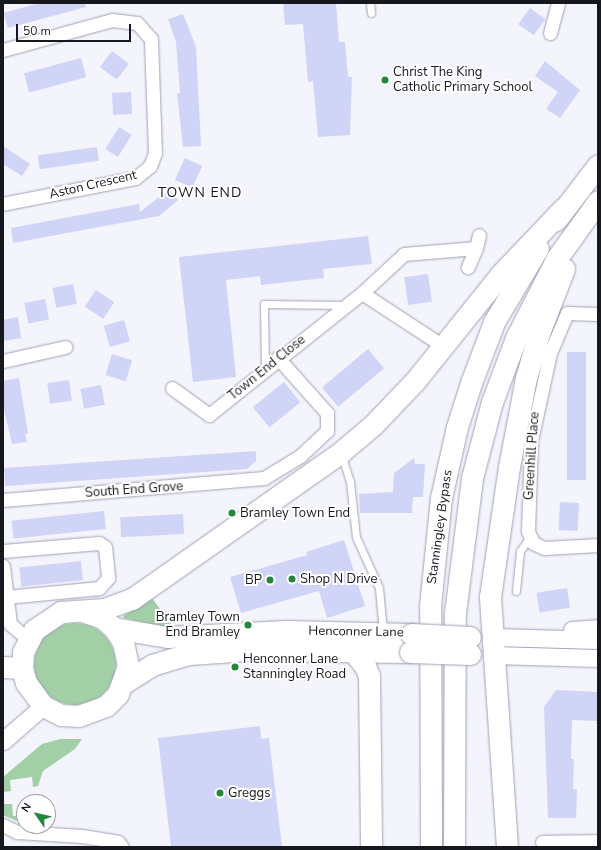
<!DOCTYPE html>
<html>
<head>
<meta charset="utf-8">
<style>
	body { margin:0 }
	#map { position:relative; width:601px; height:850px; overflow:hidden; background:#f3f4fc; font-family:"Nunito Sans",sans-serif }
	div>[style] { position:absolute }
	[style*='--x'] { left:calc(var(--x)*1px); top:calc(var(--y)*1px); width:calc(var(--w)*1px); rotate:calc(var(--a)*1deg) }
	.green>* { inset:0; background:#a2cfa6 }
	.round { border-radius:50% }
	.building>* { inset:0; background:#d0d4f6; transform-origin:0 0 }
	.roads { filter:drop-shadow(0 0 1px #a0a2b5) drop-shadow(0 0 1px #a0a2b5) }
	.service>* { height:7px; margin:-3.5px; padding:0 3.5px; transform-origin:3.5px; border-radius:3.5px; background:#fff }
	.minor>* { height:13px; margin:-6.5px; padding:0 6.5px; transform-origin:6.5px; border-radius:6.5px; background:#fff }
	.tertiary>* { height:17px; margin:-8.5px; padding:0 8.5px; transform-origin:8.5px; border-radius:8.5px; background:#fff }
	.primary>* { height:21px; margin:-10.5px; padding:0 10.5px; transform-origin:10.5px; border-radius:10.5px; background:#fff }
	.bridges { filter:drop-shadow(0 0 1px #a0a2b5) drop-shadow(0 0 1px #a0a2b5) }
	.primary-bridge>* { height:21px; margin:-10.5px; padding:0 10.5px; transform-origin:10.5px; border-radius:10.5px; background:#fff }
	.dots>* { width:11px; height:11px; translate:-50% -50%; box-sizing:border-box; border:2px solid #fff; border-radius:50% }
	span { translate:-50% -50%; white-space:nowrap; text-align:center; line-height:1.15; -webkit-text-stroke:4px #fff; paint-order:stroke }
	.poi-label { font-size:13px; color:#17171e }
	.left { translate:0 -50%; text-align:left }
	.right { translate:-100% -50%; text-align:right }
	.street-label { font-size:13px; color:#17171e }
	.neighbourhood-label { font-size:14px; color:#17171e; letter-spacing:1px }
	.frame { position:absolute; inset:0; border:4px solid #17171e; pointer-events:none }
	.north { position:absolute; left:16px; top:794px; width:40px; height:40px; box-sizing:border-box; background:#fff; border:1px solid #a2a2a5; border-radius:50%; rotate:304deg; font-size:11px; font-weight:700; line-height:16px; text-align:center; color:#17171e }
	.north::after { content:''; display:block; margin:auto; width:14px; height:18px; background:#23863a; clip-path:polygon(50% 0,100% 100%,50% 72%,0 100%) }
	.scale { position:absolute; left:16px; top:24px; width:115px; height:18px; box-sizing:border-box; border:2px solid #17171e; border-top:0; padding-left:5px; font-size:12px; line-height:14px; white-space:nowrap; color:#17171e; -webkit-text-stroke:3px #fff; paint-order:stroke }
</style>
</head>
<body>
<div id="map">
	<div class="green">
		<i style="clip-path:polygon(152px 598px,176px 631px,124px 618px,123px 616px)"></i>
		<i class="round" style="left:34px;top:623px;width:82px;height:82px"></i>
		<i style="clip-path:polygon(60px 739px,82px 739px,75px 749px,43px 771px,38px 786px,33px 787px,32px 777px,10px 780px,11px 791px,3px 792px,3px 777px,42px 744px)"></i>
		<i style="clip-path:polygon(3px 804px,12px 804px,13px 816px,24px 815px,24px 824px,3px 815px)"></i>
	</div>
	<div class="building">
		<i style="clip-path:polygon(40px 3px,85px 3px,86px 7px,8px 28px,3px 13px)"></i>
		<i style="clip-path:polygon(283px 3px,336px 3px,339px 42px,345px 42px,348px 77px,352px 77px,350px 135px,318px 137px,313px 81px,308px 82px,303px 24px,285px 25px)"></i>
		<i style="left:530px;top:8px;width:19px;height:20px;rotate:36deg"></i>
		<i style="clip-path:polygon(183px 14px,196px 47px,201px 146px,183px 147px,177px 93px,180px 93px,176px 42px,168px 19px)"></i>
		<i style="left:112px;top:51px;width:21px;height:20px;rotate:37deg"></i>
		<i style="left:81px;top:58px;width:20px;height:59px;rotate:75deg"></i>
		<i style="clip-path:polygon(545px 61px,580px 90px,560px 118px,546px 109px,558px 92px,535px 76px)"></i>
		<i style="left:131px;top:92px;width:22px;height:19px;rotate:87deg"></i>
		<i style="left:119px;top:127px;width:15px;height:26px;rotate:32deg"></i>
		<i style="clip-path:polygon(3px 146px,30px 164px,22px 176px,3px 164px)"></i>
		<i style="left:97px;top:147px;width:14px;height:60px;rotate:82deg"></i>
		<i style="left:185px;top:158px;width:19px;height:24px;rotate:25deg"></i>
		<i style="clip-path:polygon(169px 189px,178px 200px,159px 216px,13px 243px,11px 228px,139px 204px,140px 212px)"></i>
		<i style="clip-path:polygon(368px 236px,372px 264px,323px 269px,324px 278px,261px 285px,260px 276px,226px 280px,236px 377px,193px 382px,179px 257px)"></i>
		<i style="left:428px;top:274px;width:28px;height:24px;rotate:82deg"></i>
		<i style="left:73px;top:284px;width:20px;height:21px;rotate:79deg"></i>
		<i style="left:96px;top:290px;width:22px;height:20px;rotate:34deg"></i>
		<i style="left:45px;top:299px;width:21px;height:21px;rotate:79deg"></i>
		<i style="clip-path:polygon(18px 317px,21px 338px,3px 341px,3px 320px)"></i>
		<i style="left:124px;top:320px;width:22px;height:21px;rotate:74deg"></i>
		<i style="left:368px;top:349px;width:25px;height:60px;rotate:50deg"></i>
		<i style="left:567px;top:352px;width:19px;height:128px"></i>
		<i style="left:112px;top:354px;width:21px;height:22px;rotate:17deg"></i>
		<i style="clip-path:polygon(19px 378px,28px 434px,25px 434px,27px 442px,12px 444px,3px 405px,3px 381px)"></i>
		<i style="left:69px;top:380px;width:21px;height:22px;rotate:82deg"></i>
		<i style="left:284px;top:382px;width:26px;height:40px;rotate:51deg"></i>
		<i style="left:101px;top:385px;width:20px;height:21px;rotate:79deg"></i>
		<i style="clip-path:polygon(256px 451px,256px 461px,247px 469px,5px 486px,4px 468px)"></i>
		<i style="clip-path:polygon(414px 458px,415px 464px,425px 464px,423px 497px,413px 497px,412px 513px,360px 513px,359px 494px,393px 492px,394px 473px)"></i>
		<i style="left:560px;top:502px;width:19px;height:28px;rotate:3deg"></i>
		<i style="left:104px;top:511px;width:18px;height:93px;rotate:84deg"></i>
		<i style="left:183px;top:514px;width:20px;height:63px;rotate:87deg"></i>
		<i style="clip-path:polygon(344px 540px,365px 606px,327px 618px,319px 591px,241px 613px,230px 577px,307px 555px,306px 552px)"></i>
		<i style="left:81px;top:561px;width:19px;height:62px;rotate:84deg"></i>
		<i style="left:567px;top:588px;width:20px;height:31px;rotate:81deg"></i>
		<i style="clip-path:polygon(556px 690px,598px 692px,598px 721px,572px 720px,571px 759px,574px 759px,573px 789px,577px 789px,576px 818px,548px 818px,544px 707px)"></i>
		<i style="clip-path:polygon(260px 726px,261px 739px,269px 738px,282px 847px,171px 847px,158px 738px)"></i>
	</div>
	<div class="roads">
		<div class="service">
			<i style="--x:370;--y:3;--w:10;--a:84"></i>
			<i style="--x:265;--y:369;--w:65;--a:-90.9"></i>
			<i style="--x:264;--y:304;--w:80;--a:0.7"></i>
			<i style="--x:341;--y:454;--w:29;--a:72"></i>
			<i style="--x:350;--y:482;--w:55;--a:83.8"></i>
			<i style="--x:356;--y:537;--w:56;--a:65.7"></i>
			<i style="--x:379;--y:588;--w:44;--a:84.8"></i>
			<i style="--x:516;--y:591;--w:40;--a:-84.3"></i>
			<i style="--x:520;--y:551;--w:16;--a:-55"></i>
		</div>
		<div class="minor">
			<i style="--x:550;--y:33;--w:31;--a:-75"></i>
			<i style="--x:3;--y:50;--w:113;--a:-15.4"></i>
			<i style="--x:112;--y:20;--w:25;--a:7"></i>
			<i style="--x:137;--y:23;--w:21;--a:49"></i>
			<i style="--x:151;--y:39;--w:114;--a:88"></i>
			<i style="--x:155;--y:153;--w:14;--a:111"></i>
			<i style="--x:150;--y:166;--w:19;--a:141"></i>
			<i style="--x:135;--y:178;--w:135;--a:168.9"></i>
			<i style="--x:476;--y:248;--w:13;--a:-77"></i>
			<i style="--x:362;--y:293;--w:97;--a:33.2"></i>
			<i style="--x:598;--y:314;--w:31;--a:-178"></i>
			<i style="--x:567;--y:313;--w:43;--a:113"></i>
			<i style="--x:550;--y:353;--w:90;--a:102.2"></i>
			<i style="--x:531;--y:441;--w:90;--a:91.9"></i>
			<i style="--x:528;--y:531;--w:13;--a:67"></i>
			<i style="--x:533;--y:543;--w:12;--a:24"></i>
			<i style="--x:544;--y:548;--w:54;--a:-3.2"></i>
			<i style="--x:3;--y:361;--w:64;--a:-12.7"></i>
			<i style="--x:172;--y:388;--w:46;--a:36.1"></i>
			<i style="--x:209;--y:415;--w:196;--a:-38.6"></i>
			<i style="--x:362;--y:293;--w:57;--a:-42.9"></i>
			<i style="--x:404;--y:254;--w:72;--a:-4.8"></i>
			<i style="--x:476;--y:248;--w:21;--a:113"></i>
			<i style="--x:3;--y:500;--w:262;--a:-4.8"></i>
			<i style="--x:264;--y:478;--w:42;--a:-31.4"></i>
			<i style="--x:300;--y:456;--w:37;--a:-43"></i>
			<i style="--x:327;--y:431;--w:18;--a:-90"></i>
			<i style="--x:327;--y:413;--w:74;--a:-131.7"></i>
			<i style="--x:3;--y:551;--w:96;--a:-4.8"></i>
			<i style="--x:99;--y:543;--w:7;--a:34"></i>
			<i style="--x:105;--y:547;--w:31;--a:84"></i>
			<i style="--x:108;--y:578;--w:13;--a:132"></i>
			<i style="--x:99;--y:588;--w:93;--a:174.5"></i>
			<i style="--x:3;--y:566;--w:58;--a:83.1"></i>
			<i style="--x:10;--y:624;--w:23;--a:40"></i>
			<i style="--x:3;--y:825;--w:16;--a:27"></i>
			<i style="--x:17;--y:832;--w:65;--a:3.5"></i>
			<i style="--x:82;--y:836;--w:36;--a:9"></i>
			<i style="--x:118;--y:842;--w:6;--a:51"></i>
			<i style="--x:542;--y:842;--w:56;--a:-1"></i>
		</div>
		<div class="tertiary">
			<i style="--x:572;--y:630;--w:26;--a:-4"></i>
			<i style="--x:494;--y:637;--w:104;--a:1.7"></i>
			<i style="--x:495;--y:655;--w:103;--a:1.7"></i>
			<i style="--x:3;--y:741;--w:53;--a:-41.2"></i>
		</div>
		<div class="primary">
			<i style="--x:556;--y:220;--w:69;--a:-52.6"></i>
			<i style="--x:82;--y:611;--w:20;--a:18"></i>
			<i style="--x:101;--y:617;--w:17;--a:40"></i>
			<i style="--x:114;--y:628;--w:17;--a:57"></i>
			<i style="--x:123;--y:642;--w:25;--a:78"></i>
			<i style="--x:128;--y:666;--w:30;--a:110"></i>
			<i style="--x:118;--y:694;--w:17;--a:135"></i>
			<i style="--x:106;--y:706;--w:29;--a:160"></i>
			<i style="--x:79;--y:716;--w:18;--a:-177"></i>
			<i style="--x:61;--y:715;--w:20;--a:-153"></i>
			<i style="--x:43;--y:706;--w:29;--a:-126"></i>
			<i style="--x:26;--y:683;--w:16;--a:-105"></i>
			<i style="--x:22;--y:668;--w:16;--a:-86"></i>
			<i style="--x:23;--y:652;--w:25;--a:-63"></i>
			<i style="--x:34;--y:630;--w:32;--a:-34"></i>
			<i style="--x:61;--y:612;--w:43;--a:-4"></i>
			<i style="--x:104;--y:609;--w:30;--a:-20"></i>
			<i style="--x:132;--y:599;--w:256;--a:-35.1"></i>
			<i style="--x:341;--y:452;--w:43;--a:-40.3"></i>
			<i style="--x:374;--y:424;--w:59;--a:-46.4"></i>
			<i style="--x:415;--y:381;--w:137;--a:-51.2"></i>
			<i style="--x:501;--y:274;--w:90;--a:-46.4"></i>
			<i style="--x:114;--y:628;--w:54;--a:9.6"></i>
			<i style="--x:167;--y:637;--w:119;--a:-2.9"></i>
			<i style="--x:286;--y:631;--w:125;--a:1.4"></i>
			<i style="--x:352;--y:650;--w:21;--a:51"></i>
			<i style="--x:365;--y:666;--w:11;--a:68"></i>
			<i style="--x:369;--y:676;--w:171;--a:89.3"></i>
			<i style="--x:3;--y:667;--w:19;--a:3"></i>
			<i style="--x:125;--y:682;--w:32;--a:-32"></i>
			<i style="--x:152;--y:665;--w:39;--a:-17"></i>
			<i style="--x:189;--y:654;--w:60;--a:-3.8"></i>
			<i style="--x:249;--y:650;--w:161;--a:0.7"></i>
			<i style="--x:431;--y:847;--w:241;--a:-90.2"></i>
			<i style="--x:430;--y:606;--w:109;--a:-84.2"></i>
			<i style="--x:441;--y:498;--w:73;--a:-77.3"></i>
			<i style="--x:457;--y:427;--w:46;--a:-72.3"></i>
			<i style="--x:471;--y:383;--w:65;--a:-69.3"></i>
			<i style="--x:494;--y:322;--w:86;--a:-59.3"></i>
			<i style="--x:454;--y:847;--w:234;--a:-89.8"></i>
			<i style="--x:455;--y:613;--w:136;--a:-82.8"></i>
			<i style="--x:472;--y:478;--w:79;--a:-75.3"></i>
			<i style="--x:492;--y:402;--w:68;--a:-69.4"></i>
			<i style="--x:516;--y:338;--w:90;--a:-62.9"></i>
			<i style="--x:557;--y:258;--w:70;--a:-54.3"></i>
			<i style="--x:507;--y:847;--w:251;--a:-93.9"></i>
			<i style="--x:490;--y:597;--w:131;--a:-81.7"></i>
			<i style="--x:509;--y:467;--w:91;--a:-79.2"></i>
			<i style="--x:526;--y:378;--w:47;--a:-73.9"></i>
			<i style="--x:539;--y:333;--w:69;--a:-68.7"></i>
		</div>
	</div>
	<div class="bridges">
		<div class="primary-bridge">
			<i style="--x:411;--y:634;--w:59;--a:2.9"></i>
			<i style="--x:410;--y:652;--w:60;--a:1.9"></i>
		</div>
	</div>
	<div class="dots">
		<i style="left:385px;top:80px;background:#23863a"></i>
		<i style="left:232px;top:513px;background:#23863a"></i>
		<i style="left:292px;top:579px;background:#23863a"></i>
		<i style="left:270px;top:580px;background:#23863a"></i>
		<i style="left:248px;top:625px;background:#23863a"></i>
		<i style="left:235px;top:667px;background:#23863a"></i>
		<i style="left:220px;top:793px;background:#23863a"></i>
	</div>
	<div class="poi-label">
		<span class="left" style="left:393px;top:80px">Christ The King<br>Catholic Primary School</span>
		<span class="left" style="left:240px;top:513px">Bramley Town End</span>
		<span class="left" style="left:300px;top:579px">Shop N Drive</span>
		<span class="right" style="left:262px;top:580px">BP</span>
		<span class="right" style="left:240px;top:625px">Bramley Town<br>End Bramley</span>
		<span class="left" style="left:243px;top:667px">Henconner Lane<br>Stanningley Road</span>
		<span class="left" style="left:228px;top:793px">Greggs</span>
	</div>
	<div class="street-label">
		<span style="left:93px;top:185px;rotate:-13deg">Aston Crescent</span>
		<span style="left:267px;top:368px;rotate:-39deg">Town End Close</span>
		<span style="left:532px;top:456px;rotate:-86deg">Greenhill Place</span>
		<span style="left:134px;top:490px;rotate:-4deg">South End Grove</span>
		<span style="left:440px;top:527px;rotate:-82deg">Stanningley Bypass</span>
		<span style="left:356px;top:632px;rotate:1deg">Henconner Lane</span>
	</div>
	<div class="neighbourhood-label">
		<span style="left:200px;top:193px">TOWN END</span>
	</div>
	<div class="frame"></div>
	<div class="north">N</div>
	<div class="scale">50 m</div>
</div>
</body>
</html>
